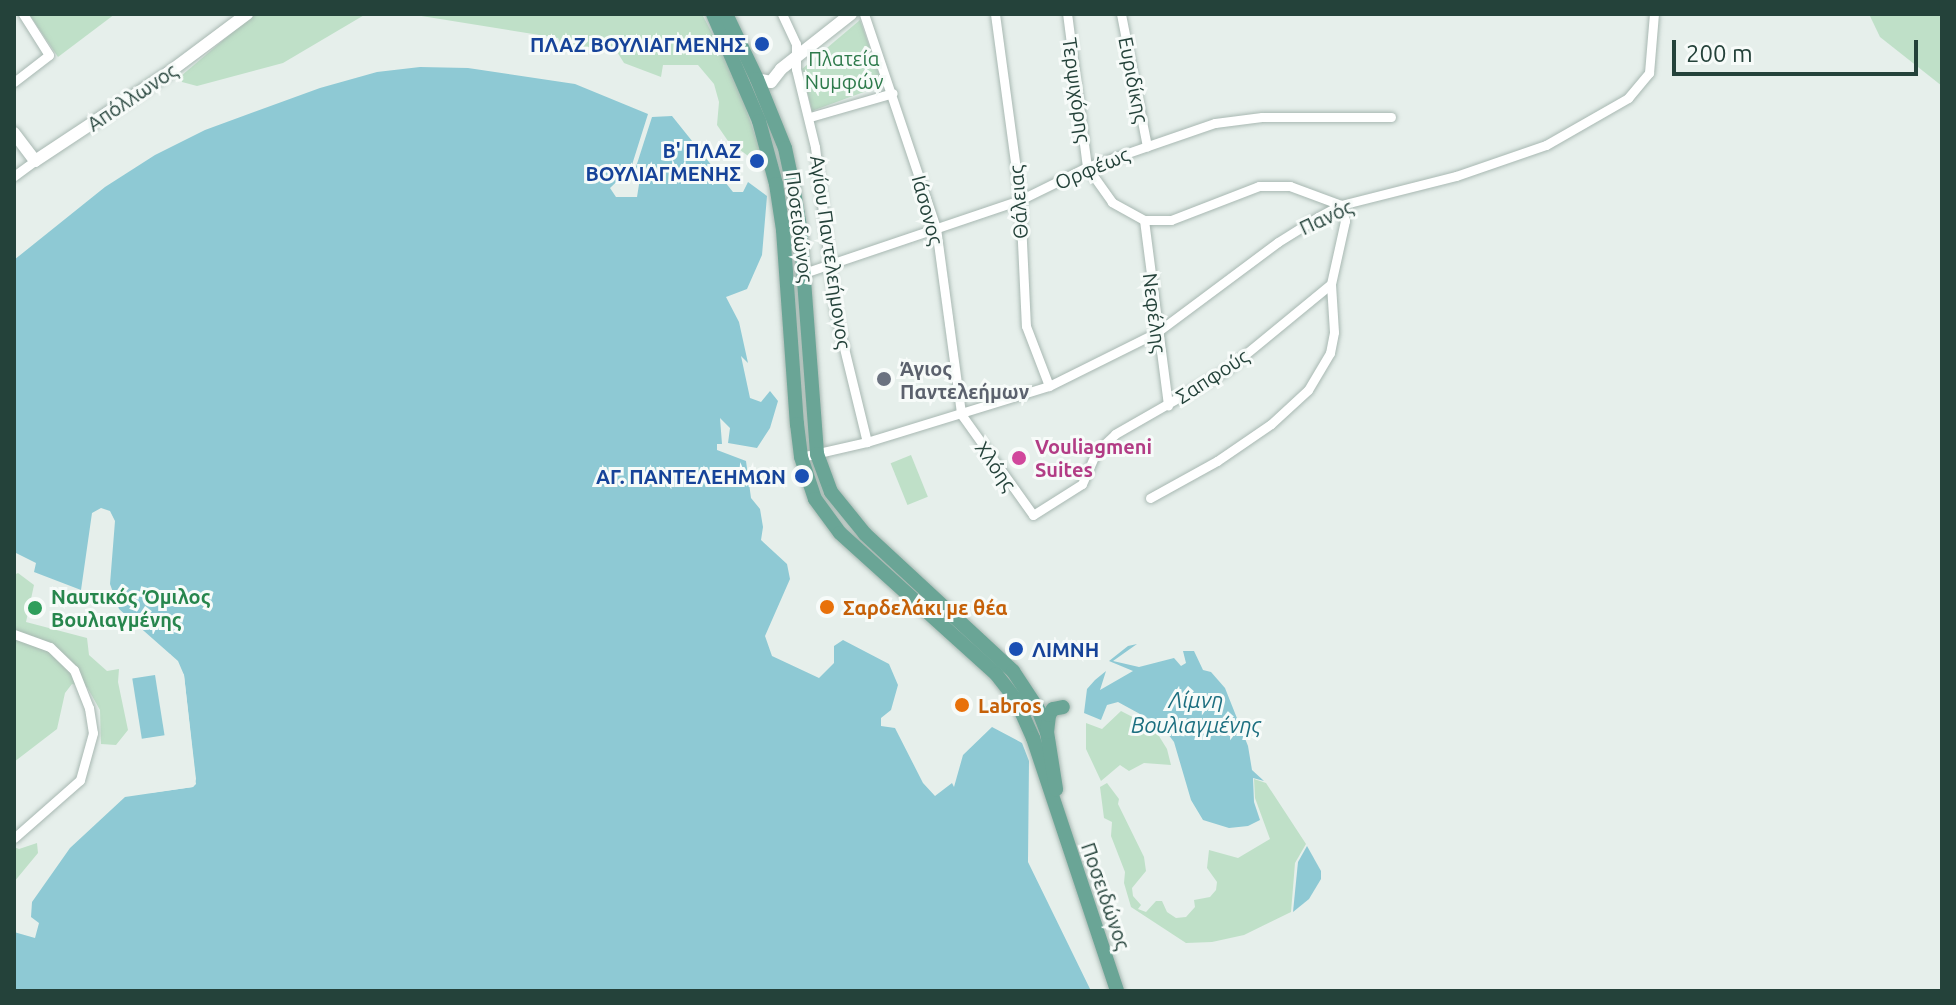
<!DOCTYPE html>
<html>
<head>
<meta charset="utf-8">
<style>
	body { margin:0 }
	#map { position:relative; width:1956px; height:1005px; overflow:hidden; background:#e6efeb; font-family:Ubuntu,sans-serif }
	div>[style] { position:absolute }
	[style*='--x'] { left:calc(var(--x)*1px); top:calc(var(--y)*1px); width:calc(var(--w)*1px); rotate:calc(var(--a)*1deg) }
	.green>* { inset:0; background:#bfe0c8; transform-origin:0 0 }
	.water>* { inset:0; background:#8ec9d4; transform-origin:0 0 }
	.pier>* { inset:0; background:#e6efeb }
	.roads { filter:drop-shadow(0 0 2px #a8b8b2) drop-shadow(0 0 2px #a8b8b2) }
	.street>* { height:9px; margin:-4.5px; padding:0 4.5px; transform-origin:4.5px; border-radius:4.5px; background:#fff }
	.secondary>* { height:12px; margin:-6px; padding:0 6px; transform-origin:6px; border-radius:6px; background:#fff }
	.primary>* { height:14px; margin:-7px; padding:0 7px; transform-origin:7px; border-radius:7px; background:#6aa596 }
	.dots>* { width:22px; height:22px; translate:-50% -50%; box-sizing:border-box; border:4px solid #f7fbf9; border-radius:50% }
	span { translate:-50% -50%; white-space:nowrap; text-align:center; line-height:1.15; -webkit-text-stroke:6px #f7fbf9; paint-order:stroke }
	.transit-label { font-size:20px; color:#164399; font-weight:700 }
	.right { translate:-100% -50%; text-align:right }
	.left { translate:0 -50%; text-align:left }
	.park-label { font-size:20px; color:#2d7a4b }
	.street-label { font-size:20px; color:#24423a }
	.worship-label { font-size:20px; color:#5b616d; font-weight:700 }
	.hotel-label { font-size:20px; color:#b23c85; font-weight:700 }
	.leisure-label { font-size:20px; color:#27864d; font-weight:700 }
	.food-label { font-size:20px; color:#c56008; font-weight:700 }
	.water-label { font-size:22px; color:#1c6f80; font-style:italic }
	.frame { position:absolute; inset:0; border:16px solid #24423a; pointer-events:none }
	.scale { position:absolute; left:1672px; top:40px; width:246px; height:36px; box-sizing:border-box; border:4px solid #24423a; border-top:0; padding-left:10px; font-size:24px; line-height:28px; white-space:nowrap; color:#24423a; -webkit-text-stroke:6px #f7fbf9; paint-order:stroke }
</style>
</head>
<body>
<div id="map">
	<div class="green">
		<i style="clip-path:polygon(29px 14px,115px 14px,58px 57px)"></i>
		<i style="clip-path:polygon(254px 14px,366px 14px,283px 63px,197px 86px,182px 82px,181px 76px)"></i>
		<i style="clip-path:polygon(409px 14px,702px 14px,736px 79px,767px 170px,728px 141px,717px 125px,719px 102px,714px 84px,698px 65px,663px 65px,661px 77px,624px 63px,614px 47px,562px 47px,558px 38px)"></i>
		<i style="clip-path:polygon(1869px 14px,1942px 14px,1942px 86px,1880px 37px)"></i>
		<i style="clip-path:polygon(860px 20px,883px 85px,812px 111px,802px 69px)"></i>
		<i style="left:911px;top:455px;width:45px;height:22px;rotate:68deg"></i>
		<i style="clip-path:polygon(18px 573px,34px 585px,26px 622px,87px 638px,89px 655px,107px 671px,119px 669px,118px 682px,128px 730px,116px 745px,101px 744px,100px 710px,87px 687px,72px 684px,65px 693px,57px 729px,14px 762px,14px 575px)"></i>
		<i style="clip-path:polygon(1121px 711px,1154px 728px,1167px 749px,1171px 765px,1144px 763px,1129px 771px,1120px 765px,1101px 781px,1086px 749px,1086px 723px,1102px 729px)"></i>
		<i style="clip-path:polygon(1254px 779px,1266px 783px,1306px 844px,1295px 863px,1291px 912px,1244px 935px,1212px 942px,1186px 943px,1131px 907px,1124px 883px,1125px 872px,1111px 836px,1112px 822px,1104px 818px,1100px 787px,1107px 783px,1119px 799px,1118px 804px,1144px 857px,1146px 871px,1132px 888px,1133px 896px,1141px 905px,1138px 909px,1146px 912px,1156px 901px,1162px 901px,1167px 912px,1176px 918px,1186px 917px,1195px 907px,1194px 900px,1210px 897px,1216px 890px,1217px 882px,1207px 868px,1209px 850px,1238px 858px,1270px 839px,1255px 798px)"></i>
		<i style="clip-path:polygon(37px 843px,38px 853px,14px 882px,14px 847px,19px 849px)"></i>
	</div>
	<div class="water">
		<i style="clip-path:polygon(420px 67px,468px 68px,575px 84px,648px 114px,631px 168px,610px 188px,616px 197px,637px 197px,641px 172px,635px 170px,652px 117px,672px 116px,733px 192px,743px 192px,748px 182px,767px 196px,762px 255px,747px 289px,726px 297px,739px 322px,748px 363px,741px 356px,750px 398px,761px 402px,770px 391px,778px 401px,770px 428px,757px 448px,728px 443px,730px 428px,720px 418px,722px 444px,717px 444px,717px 450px,746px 461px,751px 498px,760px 509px,763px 527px,761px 540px,787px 564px,790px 579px,765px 636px,772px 656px,819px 678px,834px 663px,834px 646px,843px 640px,889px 664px,898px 685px,891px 710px,881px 718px,881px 726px,895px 728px,923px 783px,935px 796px,952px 783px,954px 787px,963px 755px,992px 727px,1022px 743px,1029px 761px,1028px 862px,1091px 991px,14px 991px,14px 932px,35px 938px,39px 923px,31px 917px,32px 902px,70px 848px,125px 797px,193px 787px,196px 779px,184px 675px,178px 661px,119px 609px,110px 584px,115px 521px,110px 511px,101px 508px,92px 513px,81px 590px,34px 572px,36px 563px,14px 552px,14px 260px,105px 187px,155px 155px,205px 130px,320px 88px,377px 72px)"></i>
		<i style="clip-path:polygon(1137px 644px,1113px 661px,1139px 667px,1174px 658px,1181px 666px,1186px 663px,1183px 651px,1194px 651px,1203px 670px,1211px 672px,1225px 688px,1248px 746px,1252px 770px,1264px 781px,1253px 778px,1254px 802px,1260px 820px,1248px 826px,1229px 828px,1203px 820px,1191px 800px,1174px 742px,1162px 726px,1118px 702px,1107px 705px,1101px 720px,1084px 713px,1087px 689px,1095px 680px,1106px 671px,1100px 690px,1133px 671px,1109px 661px,1128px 646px)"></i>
		<i style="left:155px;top:675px;width:61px;height:23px;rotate:81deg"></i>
		<i style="clip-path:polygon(1307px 846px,1321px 871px,1321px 879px,1309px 899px,1293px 912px,1298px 862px)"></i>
	</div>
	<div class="pier">
		<i style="clip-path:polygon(170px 654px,184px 675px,196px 784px,193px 787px,150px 793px,149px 789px,192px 782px,180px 676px,167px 658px)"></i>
	</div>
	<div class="roads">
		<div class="street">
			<i style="--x:782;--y:14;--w:33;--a:65"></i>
			<i style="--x:796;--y:44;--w:25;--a:90"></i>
			<i style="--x:796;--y:69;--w:80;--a:76.3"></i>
			<i style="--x:815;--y:147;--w:165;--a:83"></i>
			<i style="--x:835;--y:311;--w:135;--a:76.3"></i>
			<i style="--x:864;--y:14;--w:226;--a:71.4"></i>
			<i style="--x:936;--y:228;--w:188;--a:82.3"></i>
			<i style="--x:961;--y:414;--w:124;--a:54.5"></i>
			<i style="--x:1033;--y:515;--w:58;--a:-32.3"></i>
			<i style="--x:1082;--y:484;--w:35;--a:-66"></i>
			<i style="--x:1096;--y:452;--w:26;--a:-43"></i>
			<i style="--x:1115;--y:434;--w:127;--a:-29.8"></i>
			<i style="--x:1225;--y:371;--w:137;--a:-39.4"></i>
			<i style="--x:1331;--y:284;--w:65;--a:-77.5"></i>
			<i style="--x:1345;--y:221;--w:16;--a:-104"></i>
			<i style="--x:1341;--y:205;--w:54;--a:-159.6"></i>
			<i style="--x:1290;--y:186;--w:31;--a:180"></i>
			<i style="--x:1259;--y:186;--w:94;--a:158.9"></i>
			<i style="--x:1171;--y:220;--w:27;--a:180"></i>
			<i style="--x:1144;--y:220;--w:37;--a:-151"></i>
			<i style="--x:1112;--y:202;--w:43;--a:-125.5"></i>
			<i style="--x:1087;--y:167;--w:154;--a:-97.4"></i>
			<i style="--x:995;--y:14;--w:188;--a:82.3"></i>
			<i style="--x:1020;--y:200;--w:126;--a:87.3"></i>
			<i style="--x:1026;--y:326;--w:64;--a:69"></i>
			<i style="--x:1121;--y:14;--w:135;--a:78.9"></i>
			<i style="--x:14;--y:82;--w:44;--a:-37.6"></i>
			<i style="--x:49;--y:55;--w:49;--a:-122.4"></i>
			<i style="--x:810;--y:117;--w:86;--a:-16.1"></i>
			<i style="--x:14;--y:176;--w:26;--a:-36"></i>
			<i style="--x:1144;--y:220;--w:187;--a:82.6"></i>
			<i style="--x:804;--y:273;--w:228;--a:-18.7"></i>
			<i style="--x:1020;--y:200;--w:75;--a:-26.2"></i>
			<i style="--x:1087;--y:167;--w:135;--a:-19"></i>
			<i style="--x:1215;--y:123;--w:47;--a:-7.3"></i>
			<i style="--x:1262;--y:117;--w:129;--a:0"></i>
			<i style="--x:801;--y:457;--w:68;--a:-12.8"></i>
			<i style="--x:867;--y:442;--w:190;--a:-17.1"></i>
			<i style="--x:1049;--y:386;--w:119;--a:-26.4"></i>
			<i style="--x:1156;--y:333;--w:152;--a:-36.7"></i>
			<i style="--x:1278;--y:242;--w:47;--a:-32"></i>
			<i style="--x:1318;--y:217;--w:26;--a:-28"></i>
			<i style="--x:1341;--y:205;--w:119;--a:-14.2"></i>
			<i style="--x:1456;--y:176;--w:95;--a:-19"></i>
			<i style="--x:1546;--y:145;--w:95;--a:-29.8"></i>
			<i style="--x:1628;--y:98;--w:33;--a:-50"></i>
			<i style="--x:1649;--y:73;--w:59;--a:-85.2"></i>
			<i style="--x:1150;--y:498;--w:77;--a:-28.9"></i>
			<i style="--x:1217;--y:461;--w:65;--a:-34.4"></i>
			<i style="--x:1271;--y:424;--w:50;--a:-42.6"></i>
			<i style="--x:1308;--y:390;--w:43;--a:-59.3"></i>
			<i style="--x:1330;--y:353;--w:21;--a:-79"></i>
			<i style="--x:1334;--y:332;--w:48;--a:-93.6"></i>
			<i style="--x:14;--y:634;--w:38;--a:20"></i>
			<i style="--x:50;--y:647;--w:33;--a:44"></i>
			<i style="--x:74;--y:670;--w:41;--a:68.5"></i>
			<i style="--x:89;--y:708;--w:25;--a:81"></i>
			<i style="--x:93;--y:733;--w:49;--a:105.5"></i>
			<i style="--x:80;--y:780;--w:88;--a:138.7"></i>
		</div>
		<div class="secondary">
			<i style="--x:757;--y:79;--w:14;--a:12"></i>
			<i style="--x:771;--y:82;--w:16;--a:-52"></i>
			<i style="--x:781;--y:69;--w:89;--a:-38.2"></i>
			<i style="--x:14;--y:133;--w:35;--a:53"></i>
			<i style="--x:35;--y:161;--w:159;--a:-33.5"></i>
			<i style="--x:168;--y:73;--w:99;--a:-36.8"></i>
		</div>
		<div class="primary">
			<i style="--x:713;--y:14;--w:116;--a:66.7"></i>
			<i style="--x:759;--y:121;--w:65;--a:74.9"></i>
			<i style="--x:776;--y:184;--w:47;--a:81.3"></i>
			<i style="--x:783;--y:230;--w:195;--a:85.9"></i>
			<i style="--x:797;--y:424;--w:33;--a:83"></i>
			<i style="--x:801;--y:457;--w:44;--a:71.6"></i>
			<i style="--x:815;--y:499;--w:42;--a:53.7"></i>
			<i style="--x:840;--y:533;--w:210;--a:42.1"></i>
			<i style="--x:996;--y:674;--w:33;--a:52"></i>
			<i style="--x:1016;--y:700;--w:42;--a:65.9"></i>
			<i style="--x:1033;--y:738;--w:267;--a:71.6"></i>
			<i style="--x:726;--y:14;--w:72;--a:64.5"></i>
			<i style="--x:757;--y:79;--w:74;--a:67.9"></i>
			<i style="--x:785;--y:148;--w:33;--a:78"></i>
			<i style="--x:792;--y:180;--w:48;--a:80.3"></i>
			<i style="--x:800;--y:227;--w:228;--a:85.7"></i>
			<i style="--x:817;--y:454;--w:40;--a:69.8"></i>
			<i style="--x:831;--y:492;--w:54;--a:51"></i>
			<i style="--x:865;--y:534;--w:202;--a:42.8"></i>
			<i style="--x:1013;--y:671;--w:45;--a:56.7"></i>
			<i style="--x:1038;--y:709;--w:25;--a:69"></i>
			<i style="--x:1047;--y:732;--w:58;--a:81"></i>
			<i style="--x:1047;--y:732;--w:17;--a:-83"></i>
			<i style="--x:1049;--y:715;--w:7;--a:-56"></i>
			<i style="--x:1053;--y:709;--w:10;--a:-11"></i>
		</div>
	</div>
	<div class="dots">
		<i style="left:762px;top:44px;background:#1a4fb4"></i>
		<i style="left:757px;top:161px;background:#1a4fb4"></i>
		<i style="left:884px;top:379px;background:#6b7280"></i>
		<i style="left:1019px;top:458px;background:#d1479c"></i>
		<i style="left:802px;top:476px;background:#1a4fb4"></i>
		<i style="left:827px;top:607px;background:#e8710a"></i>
		<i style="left:35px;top:608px;background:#2e9e5b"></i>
		<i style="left:1016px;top:649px;background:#1a4fb4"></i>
		<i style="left:962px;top:705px;background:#e8710a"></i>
	</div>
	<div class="transit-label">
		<span class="right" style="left:746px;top:44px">ΠΛΑΖ ΒΟΥΛΙΑΓΜΕΝΗΣ</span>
		<span class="right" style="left:741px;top:162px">Β' ΠΛΑΖ<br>ΒΟΥΛΙΑΓΜΕΝΗΣ</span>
		<span class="right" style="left:786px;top:476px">ΑΓ. ΠΑΝΤΕΛΕΗΜΩΝ</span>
		<span class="left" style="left:1032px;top:649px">ΛΙΜΝΗ</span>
	</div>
	<div class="park-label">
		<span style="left:844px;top:70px">Πλατεία<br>Νυμφών</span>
	</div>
	<div class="street-label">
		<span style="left:1134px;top:80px;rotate:79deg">Ευριδίκης</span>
		<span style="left:1077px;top:90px;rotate:82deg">Τερψιχόρης</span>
		<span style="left:132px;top:97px;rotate:-34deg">Απόλλωνος</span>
		<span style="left:1092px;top:168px;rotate:-23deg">Ορφέως</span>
		<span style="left:1018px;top:202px;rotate:-94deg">Θάλειας</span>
		<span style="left:928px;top:210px;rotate:75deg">Ιάσονος</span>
		<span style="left:1326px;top:217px;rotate:-25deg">Πανός</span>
		<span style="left:800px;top:227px;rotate:83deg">Ποσειδώνος</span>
		<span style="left:831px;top:252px;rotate:82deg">Αγίου Παντελεήμονος</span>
		<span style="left:1155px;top:313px;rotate:83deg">Νεφέλης</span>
		<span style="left:1212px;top:376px;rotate:-33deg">Σαπφούς</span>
		<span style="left:996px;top:466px;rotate:55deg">Χλόης</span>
		<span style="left:1106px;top:896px;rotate:71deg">Ποσειδώνος</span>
	</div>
	<div class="worship-label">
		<span class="left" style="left:900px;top:380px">Άγιος<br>Παντελεήμων</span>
	</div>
	<div class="hotel-label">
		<span class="left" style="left:1035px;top:458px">Vouliagmeni<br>Suites</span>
	</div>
	<div class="leisure-label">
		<span class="left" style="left:51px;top:608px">Ναυτικός Όμιλος<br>Βουλιαγμένης</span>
	</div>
	<div class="food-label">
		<span class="left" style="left:843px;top:607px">Σαρδελάκι με θέα</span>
		<span class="left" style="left:978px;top:705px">Labros</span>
	</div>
	<div class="water-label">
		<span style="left:1196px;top:712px">Λίμνη<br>Βουλιαγμένης</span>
	</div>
	<div class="frame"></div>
	<div class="scale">200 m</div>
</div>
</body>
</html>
